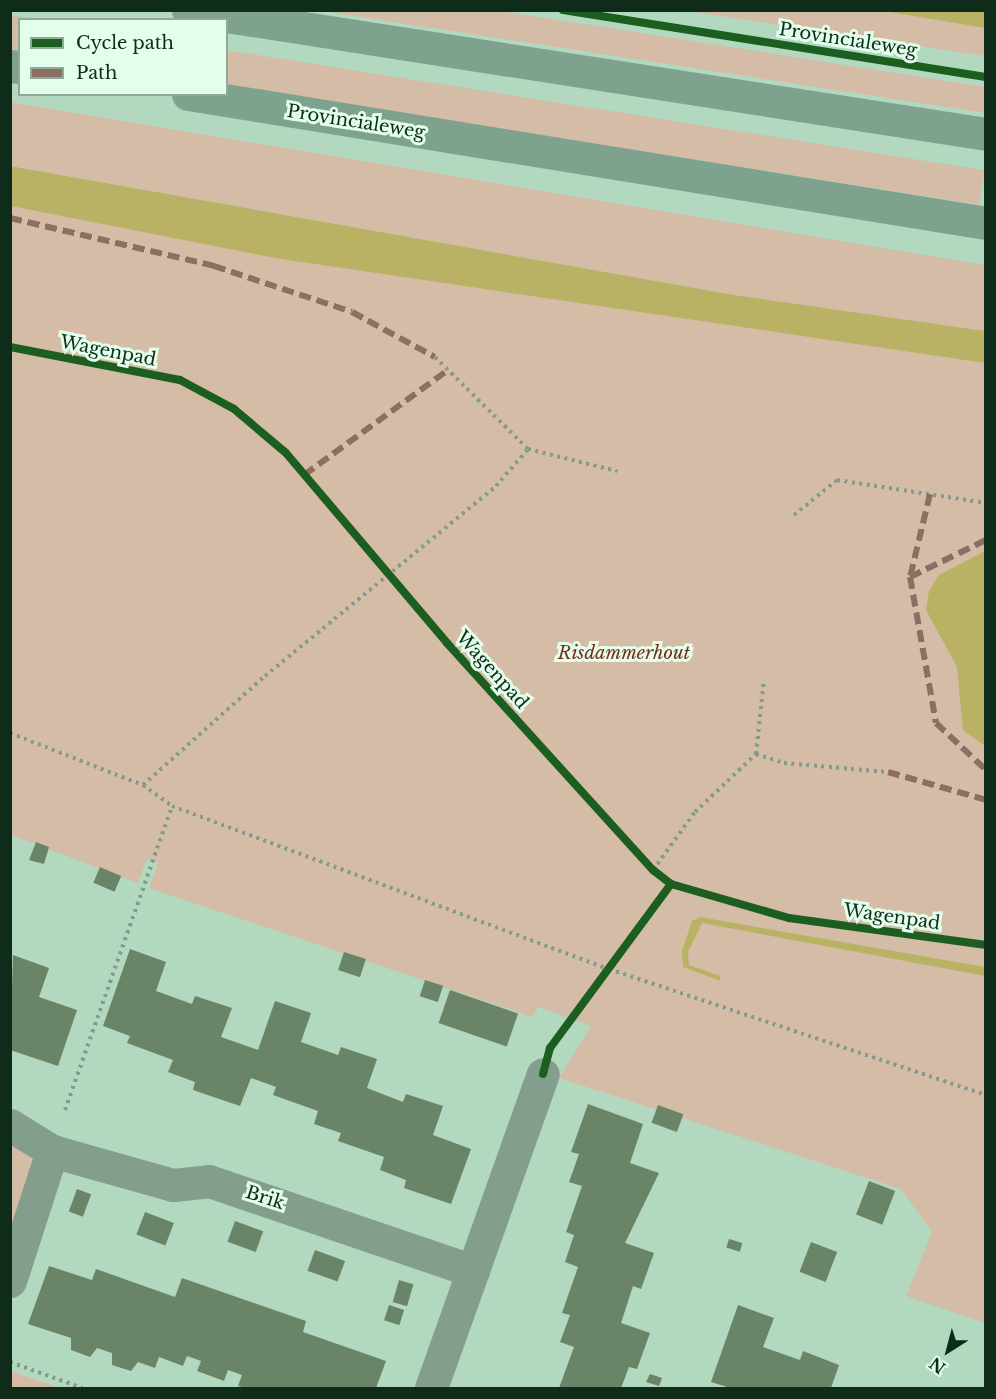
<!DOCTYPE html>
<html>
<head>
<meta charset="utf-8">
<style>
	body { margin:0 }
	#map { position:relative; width:996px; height:1399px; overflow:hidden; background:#b2d8bf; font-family:"Libre Baskerville",serif }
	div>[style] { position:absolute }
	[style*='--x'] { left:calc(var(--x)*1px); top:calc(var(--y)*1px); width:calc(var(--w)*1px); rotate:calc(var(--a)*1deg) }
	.green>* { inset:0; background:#d5bca6; transform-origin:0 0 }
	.water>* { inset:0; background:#b9b265 }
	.building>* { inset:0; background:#6a8468; transform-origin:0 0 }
	.path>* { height:4px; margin-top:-2px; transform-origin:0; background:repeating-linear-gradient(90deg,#829b8b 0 3px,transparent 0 7.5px) }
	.street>* { height:33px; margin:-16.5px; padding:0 16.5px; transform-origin:16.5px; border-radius:16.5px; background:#849e8e }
	.secondary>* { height:33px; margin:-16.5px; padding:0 16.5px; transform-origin:16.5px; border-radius:16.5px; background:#7fa28e }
	.quiet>* { height:6px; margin-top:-3px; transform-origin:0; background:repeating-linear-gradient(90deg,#8d6e63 0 12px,transparent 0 18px) }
	.cycleway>* { height:8px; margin:-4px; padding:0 4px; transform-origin:4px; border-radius:4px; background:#1b5e20 }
	span { translate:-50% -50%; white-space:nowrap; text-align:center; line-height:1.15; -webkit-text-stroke:6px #e3feeb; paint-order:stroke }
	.street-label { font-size:18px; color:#0f2c1b }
	.park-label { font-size:18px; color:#792e1b; font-style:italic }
	.frame { position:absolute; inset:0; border:12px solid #0f2c1b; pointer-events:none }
	.legend { position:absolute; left:18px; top:18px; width:210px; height:78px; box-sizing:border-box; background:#e3feeb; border:2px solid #8eaa98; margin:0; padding:8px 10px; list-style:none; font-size:18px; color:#0f2c1b }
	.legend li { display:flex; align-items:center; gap:12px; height:30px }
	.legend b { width:30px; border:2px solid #8eaa98 }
	.north { position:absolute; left:918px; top:1321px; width:60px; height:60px; -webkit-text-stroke:4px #e3feeb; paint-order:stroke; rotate:216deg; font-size:16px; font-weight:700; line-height:24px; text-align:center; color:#0f2c1b }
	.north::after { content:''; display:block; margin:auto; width:21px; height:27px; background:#0f2c1b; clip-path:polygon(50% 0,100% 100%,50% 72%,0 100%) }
</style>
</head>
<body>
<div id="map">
	<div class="green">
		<i style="clip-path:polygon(322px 11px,501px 11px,985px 87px,985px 113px)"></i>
		<i style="clip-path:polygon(687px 11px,883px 11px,985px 28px,985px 56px)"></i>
		<i style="clip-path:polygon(10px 15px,38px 19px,20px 20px,19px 50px,11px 49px)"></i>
		<i style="left:226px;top:50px;width:768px;height:35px;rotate:9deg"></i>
		<i style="clip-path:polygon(10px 102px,985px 265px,985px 331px,734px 295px,11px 166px)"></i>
		<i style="clip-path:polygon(11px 187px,985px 346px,985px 1323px,906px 1296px,932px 1232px,901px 1189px,559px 1078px,591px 1026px,539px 1007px,532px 1017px,149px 888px,158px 863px,147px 859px,138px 883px,11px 835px)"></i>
		<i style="clip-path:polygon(11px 1142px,31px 1158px,31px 1173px,11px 1231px)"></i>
		<i style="clip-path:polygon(10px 1371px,11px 1371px,60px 1388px,11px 1388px)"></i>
	</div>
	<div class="water">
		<i style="clip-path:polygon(883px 11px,985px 11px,985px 28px)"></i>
		<i style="clip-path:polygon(10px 166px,734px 295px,985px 331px,985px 363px,275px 258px,11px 206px)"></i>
		<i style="clip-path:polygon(985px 551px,985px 746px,963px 730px,957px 667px,926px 610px,929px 591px,939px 575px)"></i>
		<i style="clip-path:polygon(700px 917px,985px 967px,985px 976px,702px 923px,688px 952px,689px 965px,720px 976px,720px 981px,683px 967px,682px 951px,692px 921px)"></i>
	</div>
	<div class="building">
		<i style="clip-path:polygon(36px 842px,49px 847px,44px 864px,29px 860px)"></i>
		<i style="left:100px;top:867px;width:23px;height:17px;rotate:23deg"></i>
		<i style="clip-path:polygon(130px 949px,166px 962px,156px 991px,192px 1004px,195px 996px,232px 1008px,221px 1037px,258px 1050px,275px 1001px,311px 1013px,301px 1042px,338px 1055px,341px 1047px,377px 1059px,367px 1088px,403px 1102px,406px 1094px,443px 1106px,433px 1135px,471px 1149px,451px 1204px,404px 1188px,406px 1180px,380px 1170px,384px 1157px,338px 1141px,341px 1133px,314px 1124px,318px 1111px,273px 1095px,276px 1087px,251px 1078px,240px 1106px,193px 1090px,195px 1082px,168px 1072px,173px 1060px,127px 1043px,130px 1036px,103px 1026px)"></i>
		<i style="left:344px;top:952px;width:23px;height:19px;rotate:18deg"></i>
		<i style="clip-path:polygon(13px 955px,49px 968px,39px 997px,77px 1010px,58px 1066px,10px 1050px)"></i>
		<i style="left:425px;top:980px;width:19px;height:17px;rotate:18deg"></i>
		<i style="left:450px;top:990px;width:72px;height:35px;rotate:19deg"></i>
		<i style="clip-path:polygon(588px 1104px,643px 1124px,630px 1163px,659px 1173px,625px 1243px,654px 1253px,641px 1289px,633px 1286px,621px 1323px,650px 1333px,637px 1369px,629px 1367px,621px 1388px,559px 1388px,574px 1347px,560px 1342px,570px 1315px,562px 1313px,578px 1267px,565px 1262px,574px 1235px,566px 1232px,582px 1186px,569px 1182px,579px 1154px,571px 1152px)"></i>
		<i style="left:658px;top:1105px;width:27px;height:19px;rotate:20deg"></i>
		<i style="left:869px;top:1181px;width:28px;height:36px;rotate:21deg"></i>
		<i style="left:77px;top:1189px;width:15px;height:24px;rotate:20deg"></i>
		<i style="left:145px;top:1212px;width:31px;height:24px;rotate:21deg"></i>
		<i style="left:235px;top:1221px;width:30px;height:22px;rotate:20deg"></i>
		<i style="left:729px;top:1239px;width:14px;height:9px;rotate:17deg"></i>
		<i style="left:811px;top:1242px;width:28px;height:32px;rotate:21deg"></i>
		<i style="left:315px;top:1250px;width:32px;height:22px;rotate:20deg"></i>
		<i style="clip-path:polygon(49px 1266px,92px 1280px,96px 1269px,175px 1297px,182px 1278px,306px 1321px,303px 1332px,386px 1361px,376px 1388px,246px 1388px,238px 1386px,242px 1375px,228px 1370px,224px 1381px,197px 1371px,201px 1361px,187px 1356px,183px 1366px,159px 1357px,155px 1368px,138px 1362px,131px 1371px,112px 1365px,112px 1353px,97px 1348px,90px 1357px,71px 1350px,71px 1338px,28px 1324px)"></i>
		<i style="left:399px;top:1280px;width:15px;height:23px;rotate:16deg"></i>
		<i style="left:389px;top:1305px;width:16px;height:16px;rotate:18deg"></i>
		<i style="clip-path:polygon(738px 1305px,774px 1318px,763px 1347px,800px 1360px,803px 1351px,839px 1365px,831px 1388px,730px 1388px,711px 1382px)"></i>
		<i style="clip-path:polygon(650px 1374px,662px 1378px,659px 1386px,646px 1382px)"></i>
	</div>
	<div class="path">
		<i style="--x:435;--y:357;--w:131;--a:44.7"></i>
		<i style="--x:794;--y:515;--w:55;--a:-39.1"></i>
		<i style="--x:837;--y:480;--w:151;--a:8.8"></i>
		<i style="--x:10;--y:733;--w:143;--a:21.4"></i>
		<i style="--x:143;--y:785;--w:36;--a:36"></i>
		<i style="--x:172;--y:806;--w:466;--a:20.5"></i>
		<i style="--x:609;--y:969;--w:397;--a:18.5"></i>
		<i style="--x:756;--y:754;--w:29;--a:18"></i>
		<i style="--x:784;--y:763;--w:104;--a:4.9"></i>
		<i style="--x:143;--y:785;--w:164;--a:-41.8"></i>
		<i style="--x:265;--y:676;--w:299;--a:-39.4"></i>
		<i style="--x:496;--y:486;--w:49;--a:-49.1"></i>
		<i style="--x:528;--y:449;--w:92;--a:13.9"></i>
		<i style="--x:653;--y:870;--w:72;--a:-54.1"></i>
		<i style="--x:695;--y:812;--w:84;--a:-43.6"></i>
		<i style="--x:756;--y:754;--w:75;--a:-83.9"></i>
		<i style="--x:65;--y:1110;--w:322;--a:-70.6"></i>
		<i style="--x:10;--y:1362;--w:77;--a:19.9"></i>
	</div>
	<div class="street">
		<i style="--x:10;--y:1125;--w:49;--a:31.8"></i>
		<i style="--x:10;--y:1281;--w:137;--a:-72.1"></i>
		<i style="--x:52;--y:1151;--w:126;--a:15.7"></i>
		<i style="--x:173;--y:1185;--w:36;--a:-6"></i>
		<i style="--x:209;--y:1181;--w:279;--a:18.8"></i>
		<i style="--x:431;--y:1388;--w:333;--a:-70.4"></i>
	</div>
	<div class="secondary">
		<i style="--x:188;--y:10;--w:808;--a:8.83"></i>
		<i style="--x:10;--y:66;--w:10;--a:6"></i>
		<i style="--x:188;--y:94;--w:808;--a:9.18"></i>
	</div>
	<div class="quiet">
		<i style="--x:10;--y:218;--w:210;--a:13.2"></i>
		<i style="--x:214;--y:266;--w:145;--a:18.4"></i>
		<i style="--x:352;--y:312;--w:94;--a:28.5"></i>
		<i style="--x:304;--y:475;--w:178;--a:-36.1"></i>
		<i style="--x:930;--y:494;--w:85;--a:103.5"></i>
		<i style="--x:910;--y:577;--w:148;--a:79.9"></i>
		<i style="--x:936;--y:723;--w:69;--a:43.2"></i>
		<i style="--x:910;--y:577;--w:85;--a:-26"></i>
		<i style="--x:888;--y:772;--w:102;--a:15.9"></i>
	</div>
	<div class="cycleway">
		<i style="--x:563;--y:10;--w:428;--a:9"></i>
		<i style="--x:10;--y:347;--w:173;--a:11"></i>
		<i style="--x:180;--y:380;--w:61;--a:28.2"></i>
		<i style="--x:234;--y:409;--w:68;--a:40.2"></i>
		<i style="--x:286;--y:453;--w:249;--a:49.7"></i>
		<i style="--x:447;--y:643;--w:307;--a:47.8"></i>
		<i style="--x:653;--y:870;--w:23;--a:38"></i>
		<i style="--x:671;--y:884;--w:123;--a:16.1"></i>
		<i style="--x:789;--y:918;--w:199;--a:7.8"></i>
		<i style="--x:543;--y:1074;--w:27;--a:-75"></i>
		<i style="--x:550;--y:1048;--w:204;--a:-53.6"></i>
	</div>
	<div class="street-label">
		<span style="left:848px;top:40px;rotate:9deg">Provincialeweg</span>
		<span style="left:356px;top:122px;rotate:9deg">Provincialeweg</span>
		<span style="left:108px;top:351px;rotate:11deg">Wagenpad</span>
		<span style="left:492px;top:670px;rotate:48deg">Wagenpad</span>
		<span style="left:892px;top:917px;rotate:8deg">Wagenpad</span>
		<span style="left:265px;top:1198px;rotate:18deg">Brik</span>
	</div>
	<div class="park-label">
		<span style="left:624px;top:653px">Risdammerhout</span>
	</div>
	<div class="frame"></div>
	<ul class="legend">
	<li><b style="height:8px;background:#1b5e20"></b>Cycle path</li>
	<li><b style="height:8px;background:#8d6e63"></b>Path</li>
	</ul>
	<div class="north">N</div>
</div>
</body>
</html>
